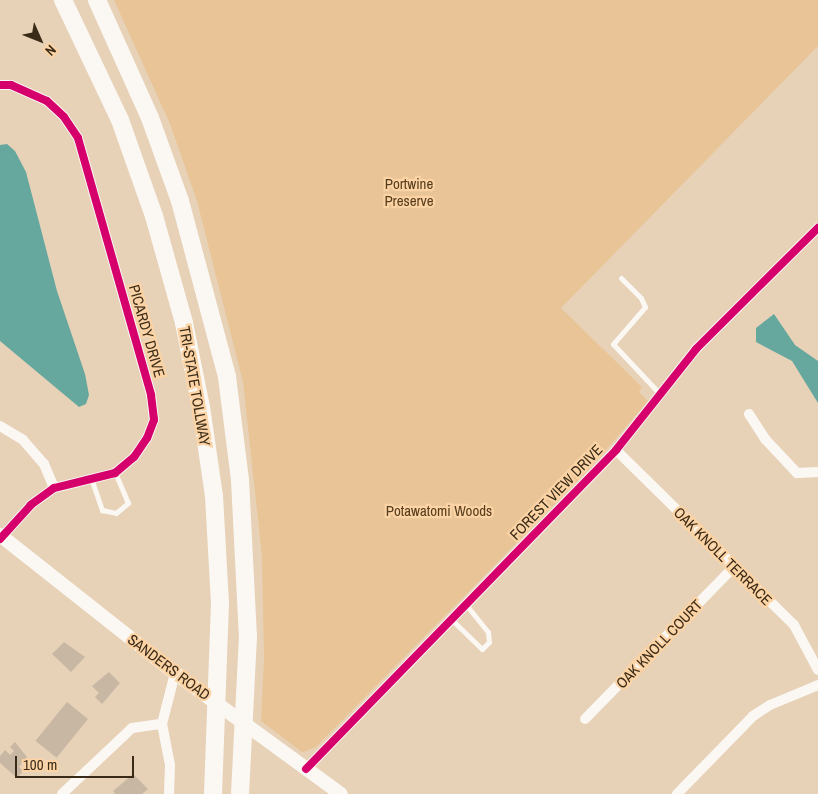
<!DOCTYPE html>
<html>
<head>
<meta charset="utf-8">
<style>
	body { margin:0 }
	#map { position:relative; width:818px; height:794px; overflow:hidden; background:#e7d2b8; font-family:"Archivo Narrow",sans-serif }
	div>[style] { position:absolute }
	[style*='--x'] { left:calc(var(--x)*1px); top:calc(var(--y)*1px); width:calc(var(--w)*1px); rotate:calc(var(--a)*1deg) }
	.green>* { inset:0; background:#e8c496 }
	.water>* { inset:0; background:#66a89d }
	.building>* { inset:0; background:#c8b7a3; transform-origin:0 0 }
	.service>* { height:5px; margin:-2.5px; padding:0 2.5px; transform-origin:2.5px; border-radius:2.5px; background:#fbf8f4 }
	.minor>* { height:10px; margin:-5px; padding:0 5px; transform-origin:5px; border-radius:5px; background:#fbf8f4 }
	.secondary>* { height:14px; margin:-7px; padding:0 7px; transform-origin:7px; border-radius:7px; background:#fbf8f4 }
	.motorway>* { height:18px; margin:-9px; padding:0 9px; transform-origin:9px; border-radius:9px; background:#fbf8f4 }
	.cycleway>* { height:8px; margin:-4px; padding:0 4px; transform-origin:4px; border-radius:4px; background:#d6006c }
	span { translate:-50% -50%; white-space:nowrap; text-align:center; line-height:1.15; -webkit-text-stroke:4.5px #fbd3a4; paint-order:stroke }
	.park-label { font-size:15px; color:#553c1c }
	.street-label { font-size:15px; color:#3a2b18 }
	.north { position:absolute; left:15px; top:15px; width:50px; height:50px; -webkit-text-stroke:4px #fbd3a4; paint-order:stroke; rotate:134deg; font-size:14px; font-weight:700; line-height:20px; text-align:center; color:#3a2b18 }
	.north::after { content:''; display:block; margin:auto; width:18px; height:22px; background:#3a2b18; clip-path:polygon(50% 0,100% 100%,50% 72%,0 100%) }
	.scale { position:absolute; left:15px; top:756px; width:119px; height:22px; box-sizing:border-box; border:2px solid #3a2b18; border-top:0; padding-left:6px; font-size:15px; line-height:18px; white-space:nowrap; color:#3a2b18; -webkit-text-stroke:4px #fbd3a4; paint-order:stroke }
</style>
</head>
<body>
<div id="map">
	<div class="green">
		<i style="clip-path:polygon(114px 0,818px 0,818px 46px,561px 308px,642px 387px,639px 392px,648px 401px,593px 465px,317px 746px,307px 751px,302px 752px,261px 721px,264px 660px,262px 556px,243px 382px,197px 201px,170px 124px)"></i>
	</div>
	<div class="water">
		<i style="clip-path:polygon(7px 144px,15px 151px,26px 172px,57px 291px,85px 374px,89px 395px,86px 404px,79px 407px,0 341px,0 145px)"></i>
		<i style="clip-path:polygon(774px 314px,795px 345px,818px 361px,818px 403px,792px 361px,756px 342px,756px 328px)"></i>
	</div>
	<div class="building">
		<i style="clip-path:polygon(64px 642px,85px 657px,71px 672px,52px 654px)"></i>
		<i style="clip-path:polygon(109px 672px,120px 683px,102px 704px,95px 697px,99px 693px,92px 686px)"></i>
		<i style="left:67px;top:702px;width:27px;height:50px;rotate:39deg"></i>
		<i style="clip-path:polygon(15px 742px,27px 757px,19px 767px,23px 771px,17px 778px,0 763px,0 756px,5px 750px,10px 755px,14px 751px,10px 747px)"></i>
		<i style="clip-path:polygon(133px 774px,148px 789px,142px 794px,115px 794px,113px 791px)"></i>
	</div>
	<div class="service">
		<i style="--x:621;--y:278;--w:28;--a:45"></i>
		<i style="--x:641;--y:298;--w:10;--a:66"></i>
		<i style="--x:645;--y:307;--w:49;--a:130.9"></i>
		<i style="--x:613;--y:344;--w:69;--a:46.8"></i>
		<i style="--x:92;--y:481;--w:31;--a:71"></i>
		<i style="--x:102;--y:510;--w:14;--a:12"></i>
		<i style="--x:116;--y:513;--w:16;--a:-40"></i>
		<i style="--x:128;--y:503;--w:33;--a:-113"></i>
		<i style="--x:451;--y:619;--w:43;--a:44.1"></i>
		<i style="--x:482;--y:649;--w:10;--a:-45"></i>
		<i style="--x:489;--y:642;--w:10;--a:-96"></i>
		<i style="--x:488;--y:632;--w:35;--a:-129"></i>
	</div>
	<div class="minor">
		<i style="--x:0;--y:85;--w:11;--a:0"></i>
		<i style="--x:11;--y:85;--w:39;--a:24"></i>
		<i style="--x:47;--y:101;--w:23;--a:43"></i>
		<i style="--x:64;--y:117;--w:25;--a:56"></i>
		<i style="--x:78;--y:138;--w:267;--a:74.1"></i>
		<i style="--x:151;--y:395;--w:25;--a:83"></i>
		<i style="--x:154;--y:420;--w:19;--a:111"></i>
		<i style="--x:147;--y:438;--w:23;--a:124"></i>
		<i style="--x:134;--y:457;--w:25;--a:140"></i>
		<i style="--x:115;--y:473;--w:63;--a:166.2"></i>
		<i style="--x:54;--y:488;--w:29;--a:144"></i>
		<i style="--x:31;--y:505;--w:46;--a:132.4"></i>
		<i style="--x:749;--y:414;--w:30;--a:57"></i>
		<i style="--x:765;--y:439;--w:47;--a:46.7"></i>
		<i style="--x:797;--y:473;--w:21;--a:-3"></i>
		<i style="--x:0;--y:426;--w:27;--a:31"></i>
		<i style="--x:23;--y:440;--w:32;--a:49"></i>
		<i style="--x:44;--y:464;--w:26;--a:67"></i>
		<i style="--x:616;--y:450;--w:250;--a:44.5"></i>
		<i style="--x:794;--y:625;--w:51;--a:61.9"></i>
		<i style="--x:585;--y:719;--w:211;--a:-45.6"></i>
		<i style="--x:306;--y:769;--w:445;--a:-45.8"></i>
		<i style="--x:616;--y:450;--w:129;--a:-51.6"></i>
		<i style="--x:696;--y:349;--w:172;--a:-44.8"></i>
		<i style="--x:62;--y:794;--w:96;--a:-43.3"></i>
		<i style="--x:132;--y:728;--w:30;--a:-8"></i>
		<i style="--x:169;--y:794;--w:29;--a:-88"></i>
		<i style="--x:170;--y:765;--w:42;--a:-101"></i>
		<i style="--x:162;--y:724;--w:53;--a:-75.7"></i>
		<i style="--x:677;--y:794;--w:109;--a:-45.7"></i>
		<i style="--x:753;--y:716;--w:20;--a:-33"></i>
		<i style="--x:770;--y:705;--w:52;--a:-22.6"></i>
	</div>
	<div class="secondary">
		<i style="--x:0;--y:535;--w:223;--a:38.3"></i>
		<i style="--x:175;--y:673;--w:205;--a:36.1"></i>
	</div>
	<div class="motorway">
		<i style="--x:63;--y:0;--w:133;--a:64.6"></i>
		<i style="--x:120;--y:120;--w:102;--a:70.5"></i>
		<i style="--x:154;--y:216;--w:111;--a:74.3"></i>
		<i style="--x:184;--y:323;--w:86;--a:78.6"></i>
		<i style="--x:201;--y:407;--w:90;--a:81.7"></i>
		<i style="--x:214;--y:496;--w:107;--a:86.8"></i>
		<i style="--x:220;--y:603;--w:191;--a:92.1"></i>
		<i style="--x:97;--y:0;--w:129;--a:65.8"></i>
		<i style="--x:150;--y:118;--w:88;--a:70.1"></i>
		<i style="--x:180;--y:201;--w:182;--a:75"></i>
		<i style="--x:227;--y:377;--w:104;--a:82.8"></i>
		<i style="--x:240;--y:480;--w:156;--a:87.1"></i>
		<i style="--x:248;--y:636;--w:158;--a:92.9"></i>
	</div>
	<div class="cycleway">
		<i style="--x:0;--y:85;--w:11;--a:0"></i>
		<i style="--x:11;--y:85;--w:39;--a:24"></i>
		<i style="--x:47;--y:101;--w:23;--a:43"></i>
		<i style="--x:64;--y:117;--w:25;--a:56"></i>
		<i style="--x:78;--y:138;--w:267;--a:74.1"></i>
		<i style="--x:151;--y:395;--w:25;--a:83"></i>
		<i style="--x:154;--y:420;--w:19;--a:111"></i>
		<i style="--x:147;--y:438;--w:23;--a:124"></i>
		<i style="--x:134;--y:457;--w:25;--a:140"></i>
		<i style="--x:115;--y:473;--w:63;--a:166.2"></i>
		<i style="--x:54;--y:488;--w:29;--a:144"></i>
		<i style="--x:31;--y:505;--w:46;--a:132.4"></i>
		<i style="--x:306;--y:769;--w:445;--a:-45.8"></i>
		<i style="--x:616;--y:450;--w:129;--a:-51.6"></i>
		<i style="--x:696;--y:349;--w:172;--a:-44.8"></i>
	</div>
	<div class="park-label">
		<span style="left:409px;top:192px">Portwine<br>Preserve</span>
		<span style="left:439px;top:511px">Potawatomi Woods</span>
	</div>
	<div class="street-label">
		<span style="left:147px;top:331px;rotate:74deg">PICARDY DRIVE</span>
		<span style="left:195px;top:386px;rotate:80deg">TRI-STATE TOLLWAY</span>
		<span style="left:556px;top:492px;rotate:-46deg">FOREST VIEW DRIVE</span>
		<span style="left:723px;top:556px;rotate:45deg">OAK KNOLL TERRACE</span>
		<span style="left:659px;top:644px;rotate:-46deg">OAK KNOLL COURT</span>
		<span style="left:169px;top:667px;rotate:37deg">SANDERS ROAD</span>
	</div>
	<div class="north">N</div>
	<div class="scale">100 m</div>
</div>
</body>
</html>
